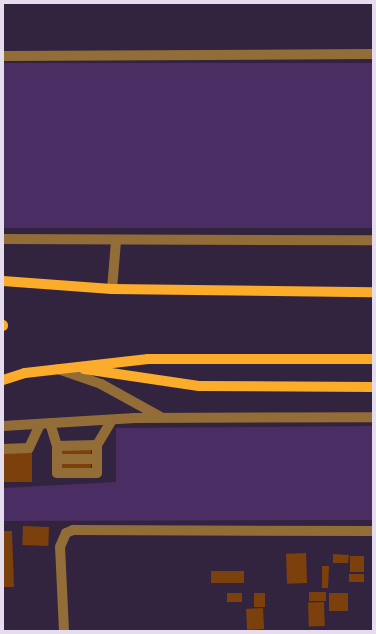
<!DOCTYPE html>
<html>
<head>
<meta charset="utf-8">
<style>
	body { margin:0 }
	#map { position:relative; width:376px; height:634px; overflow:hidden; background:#32243e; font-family:Jost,sans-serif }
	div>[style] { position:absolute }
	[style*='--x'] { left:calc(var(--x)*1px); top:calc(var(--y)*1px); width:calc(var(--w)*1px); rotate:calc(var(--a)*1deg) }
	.green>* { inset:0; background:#4a2d62; transform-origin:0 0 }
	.building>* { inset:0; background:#7c400c; transform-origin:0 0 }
	.minor>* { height:10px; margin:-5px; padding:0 5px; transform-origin:5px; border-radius:5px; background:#936d38 }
	.major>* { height:10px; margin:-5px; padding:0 5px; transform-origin:5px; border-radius:5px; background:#fbac2a }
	span { translate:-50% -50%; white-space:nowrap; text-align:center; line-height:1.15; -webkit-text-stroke:3px #32243e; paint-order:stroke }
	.frame { position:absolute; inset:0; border:4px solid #e5dcee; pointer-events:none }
</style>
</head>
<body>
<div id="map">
	<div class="green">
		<i style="left:373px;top:63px;width:165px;height:370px;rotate:90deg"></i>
		<i style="clip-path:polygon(373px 426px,373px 520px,3px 521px,3px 488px,116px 482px,116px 428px)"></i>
	</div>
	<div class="building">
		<i style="left:60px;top:447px;width:31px;height:30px"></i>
		<i style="left:32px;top:452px;width:30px;height:29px;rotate:90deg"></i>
		<i style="left:23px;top:526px;width:26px;height:19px;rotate:2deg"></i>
		<i style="clip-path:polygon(3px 531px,12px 531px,14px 587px,3px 587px)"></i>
		<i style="left:306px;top:553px;width:30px;height:20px;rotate:88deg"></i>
		<i style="clip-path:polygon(333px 554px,349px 555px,348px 563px,333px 563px)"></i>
		<i style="left:350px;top:556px;width:14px;height:16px"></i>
		<i style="clip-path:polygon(322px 566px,329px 566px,328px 588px,322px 588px)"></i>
		<i style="left:244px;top:571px;width:12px;height:33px;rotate:90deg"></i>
		<i style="left:364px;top:574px;width:8px;height:15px;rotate:90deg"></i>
		<i style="left:309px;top:592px;width:17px;height:9px"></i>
		<i style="left:227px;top:593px;width:15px;height:9px"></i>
		<i style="left:254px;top:593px;width:11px;height:14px"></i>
		<i style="left:329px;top:593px;width:19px;height:18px"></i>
		<i style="left:324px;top:602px;width:24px;height:16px;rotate:88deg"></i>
		<i style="left:263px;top:608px;width:21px;height:17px;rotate:87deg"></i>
	</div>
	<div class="minor">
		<i style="--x:3;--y:56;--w:370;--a:-0.3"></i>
		<i style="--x:3;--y:239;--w:370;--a:0.2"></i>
		<i style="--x:112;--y:289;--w:48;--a:-85.2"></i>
		<i style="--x:58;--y:369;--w:46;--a:19.2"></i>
		<i style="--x:101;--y:384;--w:68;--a:28.8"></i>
		<i style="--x:50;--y:423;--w:24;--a:73"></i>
		<i style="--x:57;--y:446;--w:27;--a:90"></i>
		<i style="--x:57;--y:473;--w:40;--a:0"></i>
		<i style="--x:97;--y:473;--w:28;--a:-90"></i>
		<i style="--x:97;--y:445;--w:29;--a:-59"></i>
		<i style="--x:3;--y:426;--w:132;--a:-3.5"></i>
		<i style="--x:135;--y:418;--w:238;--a:-0.2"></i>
		<i style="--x:57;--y:446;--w:40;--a:-1.4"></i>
		<i style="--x:3;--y:449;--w:26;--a:-2"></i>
		<i style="--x:29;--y:448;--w:26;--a:-65"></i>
		<i style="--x:57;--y:459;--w:40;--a:0"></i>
		<i style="--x:64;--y:631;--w:84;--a:-92.7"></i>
		<i style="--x:60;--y:547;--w:15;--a:-67"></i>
		<i style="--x:66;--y:533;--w:8;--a:-23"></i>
		<i style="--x:73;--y:530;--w:300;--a:0.2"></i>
	</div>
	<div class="major">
		<i style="--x:3;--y:281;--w:109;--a:4.2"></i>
		<i style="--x:112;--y:289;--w:261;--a:0.7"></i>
		<i style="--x:3;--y:325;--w:1;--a:90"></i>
		<i style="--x:84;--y:369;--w:116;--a:8.4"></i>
		<i style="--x:199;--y:386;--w:174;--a:0.3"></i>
		<i style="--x:3;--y:380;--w:23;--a:-18"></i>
		<i style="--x:25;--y:373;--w:124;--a:-6.5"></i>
		<i style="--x:148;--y:359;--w:225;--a:0"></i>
	</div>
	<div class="frame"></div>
</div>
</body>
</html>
